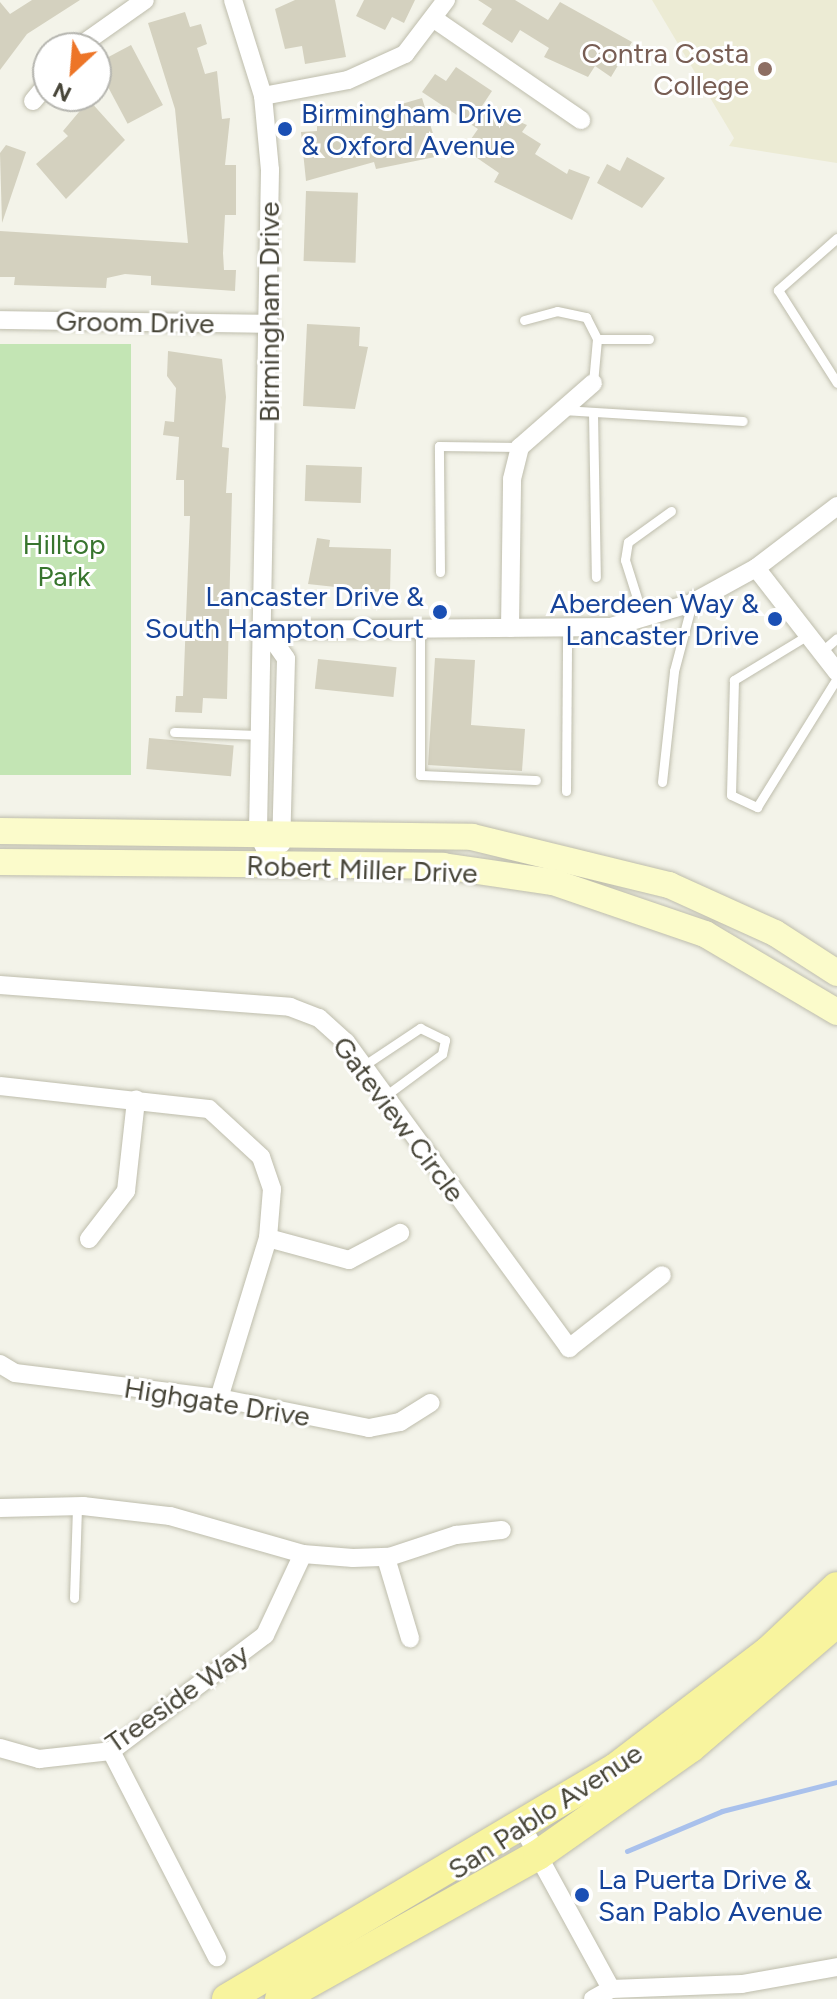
<!DOCTYPE html>
<html>
<head>
<meta charset="utf-8">
<style>
	body { margin:0 }
	#map { position:relative; width:837px; height:1999px; overflow:hidden; background:#f3f3e9; font-family:Figtree,sans-serif }
	div>[style] { position:absolute }
	[style*='--x'] { left:calc(var(--x)*1px); top:calc(var(--y)*1px); width:calc(var(--w)*1px); rotate:calc(var(--a)*1deg) }
	.education>* { inset:0; background:#ecebd4 }
	.green>* { inset:0; background:#c3e5b4; transform-origin:0 0 }
	.stream>* { height:5px; margin:-2.5px; padding:0 2.5px; transform-origin:2.5px; border-radius:2.5px; background:#a9c1ec }
	.building>* { inset:0; background:#d4d1bf; transform-origin:0 0 }
	.roads { filter:drop-shadow(0 0 2px #bebdac) drop-shadow(0 0 2px #bebdac) }
	.service>* { height:9px; margin:-4.5px; padding:0 4.5px; transform-origin:4.5px; border-radius:4.5px; background:#fff }
	.minor>* { height:18px; margin:-9px; padding:0 9px; transform-origin:9px; border-radius:9px; background:#fff }
	.secondary>* { height:26px; margin:-13px; padding:0 13px; transform-origin:13px; border-radius:13px; background:#fbfbcb }
	.primary>* { height:30px; margin:-15px; padding:0 15px; transform-origin:15px; border-radius:15px; background:#f8f49e }
	.dots>* { width:22px; height:22px; translate:-50% -50%; box-sizing:border-box; border:4px solid #fff; border-radius:50% }
	span { translate:-50% -50%; white-space:nowrap; text-align:center; line-height:1.15; -webkit-text-stroke:6px #fff; paint-order:stroke }
	.education-label { font-size:28px; color:#785e54 }
	.right { translate:-100% -50%; text-align:right }
	.transit-label { font-size:28px; color:#164399 }
	.left { translate:0 -50%; text-align:left }
	.street-label { font-size:28px; color:#474538 }
	.park-label { font-size:28px; color:#38752e }
	.north { position:absolute; left:32px; top:32px; width:80px; height:80px; box-sizing:border-box; background:#fff; border:2px solid #b5b5af; border-radius:50%; rotate:206deg; font-size:22px; font-weight:700; line-height:32px; text-align:center; color:#474538 }
	.north::after { content:''; display:block; margin:auto; width:28px; height:36px; background:#ed7527; clip-path:polygon(50% 0,100% 100%,50% 72%,0 100%) }
</style>
</head>
<body>
<div id="map">
	<div class="education">
		<i style="clip-path:polygon(652px 0,837px 0,837px 163px,729px 146px,734px 138px)"></i>
	</div>
	<div class="green">
		<i style="left:0;top:344px;width:131px;height:431px"></i>
	</div>
	<div class="stream">
		<i style="--x:627;--y:1851;--w:103;--a:-22.8"></i>
		<i style="--x:722;--y:1811;--w:119;--a:-14.2"></i>
	</div>
	<div class="building">
		<i style="clip-path:polygon(32px 0,80px 0,27px 34px,0 70px,0 2px,10px 14px)"></i>
		<i style="clip-path:polygon(295px 0,335px 0,346px 57px,305px 64px,302px 46px,285px 49px,275px 9px)"></i>
		<i style="clip-path:polygon(364px 0,415px 0,404px 23px,392px 17px,385px 30px,356px 16px)"></i>
		<i style="clip-path:polygon(478px 0,515px 0,548px 20px,560px 2px,632px 42px,611px 77px,595px 66px,588px 77px,544px 57px,549px 48px,520px 30px,512px 43px,482px 24px,492px 9px)"></i>
		<i style="clip-path:polygon(185px 12px,190px 27px,201px 24px,207px 44px,197px 48px,205px 74px,217px 71px,222px 119px,230px 118px,225px 165px,236px 165px,236px 215px,225px 215px,223px 253px,224px 270px,236px 270px,235px 291px,151px 285px,151px 276px,125px 274px,107px 278px,106px 288px,14px 285px,15px 277px,0 277px,0 231px,188px 243px,175px 109px,148px 23px)"></i>
		<i style="left:131px;top:45px;width:68px;height:40px;rotate:62deg"></i>
		<i style="clip-path:polygon(456px 67px,492px 91px,482px 106px,527px 125px,522px 132px,541px 144px,535px 154px,567px 174px,569px 169px,590px 177px,572px 220px,494px 182px,499px 173px,464px 149px,478px 129px,422px 92px,435px 74px,446px 81px)"></i>
		<i style="clip-path:polygon(422px 98px,440px 156px,376px 169px,374px 162px,306px 181px,301px 132px,317px 131px,317px 119px,364px 115px)"></i>
		<i style="clip-path:polygon(89px 100px,125px 140px,66px 199px,36px 164px,68px 136px,63px 131px)"></i>
		<i style="clip-path:polygon(6px 145px,26px 152px,2px 223px,0 153px)"></i>
		<i style="clip-path:polygon(627px 157px,665px 178px,642px 208px,597px 183px,607px 164px,620px 171px)"></i>
		<i style="left:306px;top:191px;width:52px;height:70px;rotate:2deg"></i>
		<i style="clip-path:polygon(307px 324px,360px 327px,359px 346px,368px 347px,355px 409px,303px 406px)"></i>
		<i style="clip-path:polygon(168px 351px,222px 359px,226px 397px,222px 447px,229px 448px,226px 493px,232px 493px,227px 699px,203px 698px,202px 713px,175px 712px,176px 696px,183px 696px,190px 516px,184px 516px,184px 480px,176px 480px,179px 437px,163px 435px,165px 421px,174px 422px,176px 388px,167px 376px)"></i>
		<i style="left:306px;top:465px;width:56px;height:36px;rotate:2deg"></i>
		<i style="clip-path:polygon(317px 538px,330px 540px,329px 547px,391px 549px,390px 593px,308px 584px)"></i>
		<i style="clip-path:polygon(435px 658px,475px 660px,471px 725px,525px 729px,522px 771px,428px 765px)"></i>
		<i style="left:318px;top:659px;width:79px;height:30px;rotate:6deg"></i>
		<i style="left:149px;top:738px;width:85px;height:31px;rotate:5deg"></i>
	</div>
	<div class="roads">
		<div class="service">
			<i style="--x:837;--y:238;--w:79;--a:138.6"></i>
			<i style="--x:778;--y:290;--w:110;--a:57.6"></i>
			<i style="--x:524;--y:320;--w:34;--a:-15"></i>
			<i style="--x:557;--y:311;--w:30;--a:12"></i>
			<i style="--x:586;--y:317;--w:25;--a:63"></i>
			<i style="--x:597;--y:339;--w:44;--a:95.2"></i>
			<i style="--x:597;--y:339;--w:52;--a:0"></i>
			<i style="--x:563;--y:410;--w:180;--a:3.5"></i>
			<i style="--x:593;--y:412;--w:165;--a:89"></i>
			<i style="--x:440;--y:572;--w:126;--a:-90.5"></i>
			<i style="--x:439;--y:446;--w:81;--a:0.7"></i>
			<i style="--x:643;--y:617;--w:60;--a:-107.5"></i>
			<i style="--x:625;--y:560;--w:18;--a:-81"></i>
			<i style="--x:628;--y:542;--w:53;--a:-35.8"></i>
			<i style="--x:420;--y:629;--w:146;--a:90"></i>
			<i style="--x:420;--y:775;--w:116;--a:2.5"></i>
			<i style="--x:808;--y:635;--w:87;--a:148.7"></i>
			<i style="--x:734;--y:680;--w:115;--a:91.5"></i>
			<i style="--x:731;--y:795;--w:29;--a:25"></i>
			<i style="--x:757;--y:807;--w:152;--a:-58.2"></i>
			<i style="--x:821;--y:652;--w:21;--a:-41"></i>
			<i style="--x:174;--y:732;--w:85;--a:2"></i>
			<i style="--x:662;--y:782;--w:112;--a:-83.8"></i>
			<i style="--x:674;--y:671;--w:70;--a:-75.2"></i>
			<i style="--x:566;--y:791;--w:163;--a:-89.6"></i>
			<i style="--x:363;--y:1066;--w:69;--a:-33.7"></i>
			<i style="--x:420;--y:1028;--w:28;--a:26"></i>
			<i style="--x:445;--y:1040;--w:14;--a:102"></i>
			<i style="--x:442;--y:1054;--w:71;--a:143.6"></i>
			<i style="--x:74;--y:1598;--w:92;--a:-88.1"></i>
		</div>
		<div class="minor">
			<i style="--x:233;--y:0;--w:101;--a:72.6"></i>
			<i style="--x:263;--y:96;--w:74;--a:84.6"></i>
			<i style="--x:270;--y:170;--w:664;--a:91.04"></i>
			<i style="--x:258;--y:834;--w:34;--a:64"></i>
			<i style="--x:437;--y:21;--w:175;--a:34.5"></i>
			<i style="--x:77;--y:48;--w:83;--a:-35.2"></i>
			<i style="--x:263;--y:96;--w:86;--a:-10.7"></i>
			<i style="--x:348;--y:80;--w:63;--a:-24.5"></i>
			<i style="--x:405;--y:54;--w:68;--a:-52.8"></i>
			<i style="--x:33;--y:101;--w:23;--a:-50"></i>
			<i style="--x:0;--y:320;--w:270;--a:0.8"></i>
			<i style="--x:756;--y:568;--w:132;--a:52.1"></i>
			<i style="--x:510;--y:628;--w:149;--a:-89.2"></i>
			<i style="--x:512;--y:479;--w:33;--a:-76"></i>
			<i style="--x:520;--y:447;--w:97;--a:-41.2"></i>
			<i style="--x:266;--y:630;--w:345;--a:-0.5"></i>
			<i style="--x:611;--y:627;--w:84;--a:-16.5"></i>
			<i style="--x:692;--y:603;--w:73;--a:-28.7"></i>
			<i style="--x:756;--y:568;--w:102;--a:-37.4"></i>
			<i style="--x:266;--y:630;--w:35;--a:55"></i>
			<i style="--x:286;--y:659;--w:185;--a:91.5"></i>
			<i style="--x:0;--y:985;--w:291;--a:4.3"></i>
			<i style="--x:290;--y:1007;--w:31;--a:21"></i>
			<i style="--x:319;--y:1018;--w:36;--a:42"></i>
			<i style="--x:346;--y:1042;--w:379;--a:53.9"></i>
			<i style="--x:569;--y:1348;--w:118;--a:-38.1"></i>
			<i style="--x:0;--y:1086;--w:210;--a:6.3"></i>
			<i style="--x:209;--y:1109;--w:71;--a:42.7"></i>
			<i style="--x:261;--y:1157;--w:34;--a:71"></i>
			<i style="--x:272;--y:1189;--w:49;--a:94.7"></i>
			<i style="--x:268;--y:1238;--w:167;--a:107"></i>
			<i style="--x:268;--y:1238;--w:84;--a:15.2"></i>
			<i style="--x:349;--y:1260;--w:58;--a:-27.9"></i>
			<i style="--x:89;--y:1239;--w:61;--a:-52.4"></i>
			<i style="--x:126;--y:1191;--w:92;--a:-83.7"></i>
			<i style="--x:0;--y:1364;--w:17;--a:31"></i>
			<i style="--x:15;--y:1373;--w:206;--a:7"></i>
			<i style="--x:219;--y:1398;--w:153;--a:11.3"></i>
			<i style="--x:369;--y:1428;--w:32;--a:-11"></i>
			<i style="--x:400;--y:1422;--w:36;--a:-32"></i>
			<i style="--x:0;--y:1508;--w:83;--a:-1.4"></i>
			<i style="--x:83;--y:1506;--w:88;--a:6.6"></i>
			<i style="--x:170;--y:1516;--w:138;--a:15.9"></i>
			<i style="--x:303;--y:1554;--w:50;--a:4.6"></i>
			<i style="--x:353;--y:1558;--w:36;--a:-2"></i>
			<i style="--x:389;--y:1557;--w:71;--a:-18.2"></i>
			<i style="--x:456;--y:1535;--w:46;--a:-6.2"></i>
			<i style="--x:386;--y:1558;--w:84;--a:73.3"></i>
			<i style="--x:0;--y:1748;--w:41;--a:15.8"></i>
			<i style="--x:39;--y:1759;--w:72;--a:-6.3"></i>
			<i style="--x:111;--y:1751;--w:193;--a:-37"></i>
			<i style="--x:265;--y:1635;--w:89;--a:-64.9"></i>
			<i style="--x:111;--y:1751;--w:232;--a:62.8"></i>
			<i style="--x:523;--y:1828;--w:183;--a:61.3"></i>
			<i style="--x:593;--y:1999;--w:21;--a:-29"></i>
			<i style="--x:611;--y:1989;--w:131;--a:-2.2"></i>
			<i style="--x:742;--y:1984;--w:97;--a:-10.1"></i>
		</div>
		<div class="secondary">
			<i style="--x:0;--y:831;--w:472;--a:0.7"></i>
			<i style="--x:472;--y:837;--w:203;--a:13.7"></i>
			<i style="--x:669;--y:885;--w:116;--a:24.4"></i>
			<i style="--x:775;--y:933;--w:74;--a:32.8"></i>
			<i style="--x:0;--y:862;--w:443;--a:0.5"></i>
			<i style="--x:443;--y:866;--w:111;--a:8.3"></i>
			<i style="--x:553;--y:882;--w:161;--a:18.9"></i>
			<i style="--x:705;--y:934;--w:153;--a:30.6"></i>
		</div>
		<div class="primary">
			<i style="--x:227;--y:1999;--w:452;--a:-30.7"></i>
			<i style="--x:616;--y:1768;--w:193;--a:-37.4"></i>
			<i style="--x:769;--y:1651;--w:93;--a:-43.3"></i>
			<i style="--x:280;--y:1999;--w:295;--a:-29.2"></i>
			<i style="--x:538;--y:1855;--w:187;--a:-35.2"></i>
			<i style="--x:691;--y:1747;--w:192;--a:-40.6"></i>
		</div>
	</div>
	<div class="dots">
		<i style="left:765px;top:69px;background:#8d6e63"></i>
		<i style="left:285px;top:129px;background:#1a4fb4"></i>
		<i style="left:440px;top:612px;background:#1a4fb4"></i>
		<i style="left:775px;top:619px;background:#1a4fb4"></i>
		<i style="left:582px;top:1895px;background:#1a4fb4"></i>
	</div>
	<div class="education-label">
		<span class="right" style="left:749px;top:69px">Contra Costa<br>College</span>
	</div>
	<div class="transit-label">
		<span class="left" style="left:301px;top:129px">Birmingham Drive<br>&amp; Oxford Avenue</span>
		<span class="right" style="left:424px;top:612px">Lancaster Drive &amp;<br>South Hampton Court</span>
		<span class="right" style="left:759px;top:619px">Aberdeen Way &amp;<br>Lancaster Drive</span>
		<span class="left" style="left:598px;top:1895px">La Puerta Drive &amp;<br>San Pablo Avenue</span>
	</div>
	<div class="street-label">
		<span style="left:269px;top:312px;rotate:-90deg">Birmingham Drive</span>
		<span style="left:135px;top:322px;rotate:1deg">Groom Drive</span>
		<span style="left:362px;top:869px;rotate:2deg">Robert Miller Drive</span>
		<span style="left:399px;top:1119px;rotate:53deg">Gateview Circle</span>
		<span style="left:217px;top:1402px;rotate:9deg">Highgate Drive</span>
		<span style="left:177px;top:1698px;rotate:-35deg">Treeside Way</span>
		<span style="left:545px;top:1811px;rotate:-33deg">San Pablo Avenue</span>
	</div>
	<div class="park-label">
		<span style="left:64px;top:560px">Hilltop<br>Park</span>
	</div>
	<div class="north">N</div>
</div>
</body>
</html>
